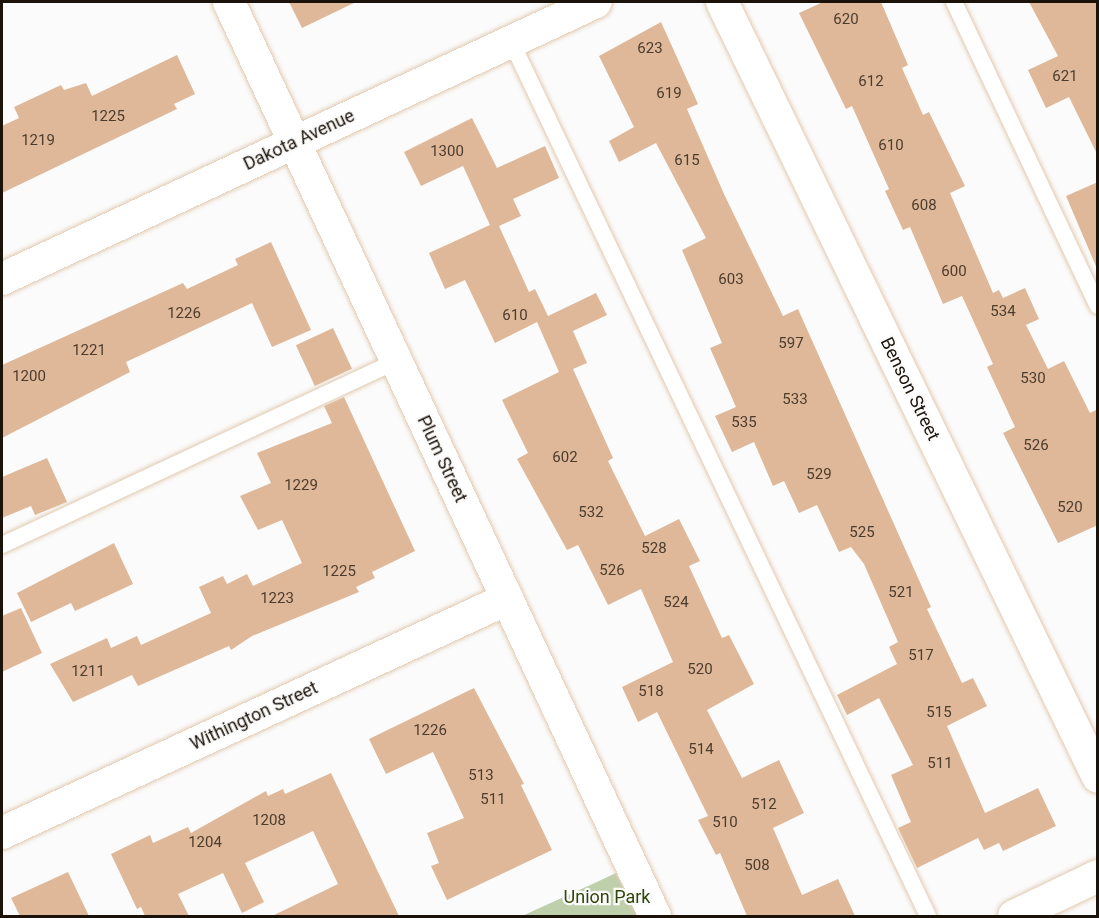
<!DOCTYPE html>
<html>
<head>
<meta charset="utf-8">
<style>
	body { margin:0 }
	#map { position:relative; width:1099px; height:918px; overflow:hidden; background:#fbfbfb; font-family:Roboto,sans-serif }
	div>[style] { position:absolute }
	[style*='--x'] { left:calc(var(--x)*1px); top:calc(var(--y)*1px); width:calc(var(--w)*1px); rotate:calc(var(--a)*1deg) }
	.green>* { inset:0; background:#becfac }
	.building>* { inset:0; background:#dfb899; transform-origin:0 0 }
	.roads { filter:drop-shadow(0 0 2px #e1c9ae) drop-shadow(0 0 2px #e1c9ae) }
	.service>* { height:16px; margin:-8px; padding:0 8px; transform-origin:8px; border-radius:8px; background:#fff }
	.minor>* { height:32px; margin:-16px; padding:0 16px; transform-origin:16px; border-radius:16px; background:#fff }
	span { translate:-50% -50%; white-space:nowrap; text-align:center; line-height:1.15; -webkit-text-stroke:4.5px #fbfbfb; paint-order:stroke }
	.number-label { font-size:15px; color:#4c3c2d }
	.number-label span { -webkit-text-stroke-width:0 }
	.street-label { font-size:18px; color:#1b1309 }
	.park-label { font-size:18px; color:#304707 }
	.frame { position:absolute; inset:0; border:3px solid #1b1309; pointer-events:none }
</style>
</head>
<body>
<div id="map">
	<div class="green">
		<i style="clip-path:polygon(616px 873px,637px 916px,522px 916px,599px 881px)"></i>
	</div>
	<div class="building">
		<i style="clip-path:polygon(289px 2px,356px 2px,302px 28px)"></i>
		<i style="clip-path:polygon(823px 2px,881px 2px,908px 65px,902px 68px,923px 115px,929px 112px,965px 186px,950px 193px,993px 293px,999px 290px,1003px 298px,1025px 288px,1039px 319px,1026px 325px,1048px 369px,1064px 361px,1090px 413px,1098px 409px,1098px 525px,1058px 543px,1003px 433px,1015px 427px,987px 367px,993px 364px,962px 296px,943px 304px,910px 227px,903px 230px,885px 191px,889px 189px,852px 106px,846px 109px,799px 13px)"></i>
		<i style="clip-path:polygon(1029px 2px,1098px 2px,1098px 156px,1069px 97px,1046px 108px,1028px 70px,1058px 56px)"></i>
		<i style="clip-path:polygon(661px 22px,698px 104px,687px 109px,724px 194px,783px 316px,798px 309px,931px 607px,927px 609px,962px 683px,973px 678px,987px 706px,947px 726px,985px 813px,1038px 788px,1056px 826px,1003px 851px,999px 843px,984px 850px,978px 838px,917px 868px,898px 828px,911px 822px,891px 775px,913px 765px,879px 698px,847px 715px,837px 695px,897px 664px,889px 647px,898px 642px,864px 564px,851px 547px,839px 552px,817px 505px,799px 513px,784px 481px,773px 486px,754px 442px,732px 452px,715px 416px,736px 407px,710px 348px,722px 343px,682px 250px,706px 238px,656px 143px,619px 162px,609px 141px,634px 127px,599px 56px)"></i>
		<i style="clip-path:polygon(177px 55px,195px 94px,174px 104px,177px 109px,2px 193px,2px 126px,19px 118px,14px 107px,61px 85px,64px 90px,86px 83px,92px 96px)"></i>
		<i style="clip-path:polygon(472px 118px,497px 168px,545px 146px,559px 178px,513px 199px,521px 216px,499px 226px,529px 292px,535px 289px,548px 316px,596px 293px,607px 315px,573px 331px,587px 363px,573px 369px,613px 458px,608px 461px,645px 536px,679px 519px,700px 561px,689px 566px,722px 638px,729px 635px,754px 684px,707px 710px,742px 778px,779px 760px,804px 813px,773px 828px,802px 895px,838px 879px,855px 916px,747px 916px,720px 853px,716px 855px,698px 820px,708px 816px,657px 712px,638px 722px,622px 687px,673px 662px,641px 589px,608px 605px,578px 545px,567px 550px,517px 459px,528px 453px,502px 400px,559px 372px,537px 322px,495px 343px,465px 280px,445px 289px,429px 253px,490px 225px,463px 166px,421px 186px,404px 152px)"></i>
		<i style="clip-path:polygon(1098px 182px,1098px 271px,1066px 196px)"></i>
		<i style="clip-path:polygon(271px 242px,311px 330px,272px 347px,252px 303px,126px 362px,130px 372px,2px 438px,2px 365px,183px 283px,187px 289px,238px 265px,235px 259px)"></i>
		<i style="left:333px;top:328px;width:45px;height:41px;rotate:65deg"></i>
		<i style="clip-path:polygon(344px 397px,415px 551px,372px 572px,375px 578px,356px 587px,359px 592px,252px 636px,231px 650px,229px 646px,138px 686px,132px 675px,73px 702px,50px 664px,107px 638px,111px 648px,137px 636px,141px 645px,211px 613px,199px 587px,223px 576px,227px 584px,247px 574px,253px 586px,302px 563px,282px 520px,258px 530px,240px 496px,271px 483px,257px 453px,332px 423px,324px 406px)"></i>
		<i style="clip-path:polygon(47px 458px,67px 502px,35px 515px,31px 506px,2px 518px,2px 477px)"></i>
		<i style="clip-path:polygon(114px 543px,133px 584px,75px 611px,71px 603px,31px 622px,17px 593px)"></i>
		<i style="clip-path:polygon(21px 608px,42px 653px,2px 672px,2px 616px)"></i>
		<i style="clip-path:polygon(474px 688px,524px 784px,521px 785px,552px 850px,447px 900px,431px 866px,439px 863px,427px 833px,464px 818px,433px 752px,386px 774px,369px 739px)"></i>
		<i style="clip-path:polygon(331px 773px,399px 916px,272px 916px,338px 884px,313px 831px,245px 863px,264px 902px,242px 913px,223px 873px,178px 894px,189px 916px,145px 916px,141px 907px,137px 909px,111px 854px,150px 835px,153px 843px,188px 827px,191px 833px,266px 791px,268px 796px,283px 789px,285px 794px)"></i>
		<i style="clip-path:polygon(68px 872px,89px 916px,20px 916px,11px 898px)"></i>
	</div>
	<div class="roads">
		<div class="service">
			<i style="--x:954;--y:2;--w:336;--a:64.7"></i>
			<i style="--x:511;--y:41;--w:969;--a:64.52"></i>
			<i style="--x:2;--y:545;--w:435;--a:-25"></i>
		</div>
		<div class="minor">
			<i style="--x:229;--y:2;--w:1008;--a:65.01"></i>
			<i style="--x:722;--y:2;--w:861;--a:64.12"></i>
			<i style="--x:2;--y:279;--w:655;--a:-25"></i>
			<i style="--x:2;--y:833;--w:557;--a:-24.86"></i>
			<i style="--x:1014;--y:916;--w:93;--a:-25.5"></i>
		</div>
	</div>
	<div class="number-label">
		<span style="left:846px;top:20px">620</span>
		<span style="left:650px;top:49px">623</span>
		<span style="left:1065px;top:77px">621</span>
		<span style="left:871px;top:82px">612</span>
		<span style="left:669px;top:94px">619</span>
		<span style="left:108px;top:117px">1225</span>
		<span style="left:38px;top:141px">1219</span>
		<span style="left:891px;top:146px">610</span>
		<span style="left:447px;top:152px">1300</span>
		<span style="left:687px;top:161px">615</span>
		<span style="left:924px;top:206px">608</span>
		<span style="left:954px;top:272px">600</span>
		<span style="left:731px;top:280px">603</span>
		<span style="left:1003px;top:312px">534</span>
		<span style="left:184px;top:314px">1226</span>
		<span style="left:515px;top:316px">610</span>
		<span style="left:791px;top:344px">597</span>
		<span style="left:89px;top:351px">1221</span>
		<span style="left:29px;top:377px">1200</span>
		<span style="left:1033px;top:379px">530</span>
		<span style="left:795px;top:400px">533</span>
		<span style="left:744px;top:423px">535</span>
		<span style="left:1036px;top:446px">526</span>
		<span style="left:565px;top:458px">602</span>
		<span style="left:819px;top:475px">529</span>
		<span style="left:301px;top:486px">1229</span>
		<span style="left:1070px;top:508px">520</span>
		<span style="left:591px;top:513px">532</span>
		<span style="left:862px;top:533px">525</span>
		<span style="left:654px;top:549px">528</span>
		<span style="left:612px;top:571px">526</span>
		<span style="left:339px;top:572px">1225</span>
		<span style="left:901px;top:593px">521</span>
		<span style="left:277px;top:599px">1223</span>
		<span style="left:676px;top:603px">524</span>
		<span style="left:921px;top:656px">517</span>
		<span style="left:700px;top:670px">520</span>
		<span style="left:88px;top:672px">1211</span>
		<span style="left:651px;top:692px">518</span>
		<span style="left:939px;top:713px">515</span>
		<span style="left:430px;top:731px">1226</span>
		<span style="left:701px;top:750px">514</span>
		<span style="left:940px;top:764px">511</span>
		<span style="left:481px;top:776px">513</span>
		<span style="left:493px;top:800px">511</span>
		<span style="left:764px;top:805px">512</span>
		<span style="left:269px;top:821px">1208</span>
		<span style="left:725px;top:823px">510</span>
		<span style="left:205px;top:843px">1204</span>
		<span style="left:757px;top:866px">508</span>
	</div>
	<div class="street-label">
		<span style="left:299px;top:140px;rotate:-25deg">Dakota Avenue</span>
		<span style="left:910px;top:389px;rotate:64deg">Benson Street</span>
		<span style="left:442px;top:459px;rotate:65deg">Plum Street</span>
		<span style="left:254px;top:716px;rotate:-25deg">Withington Street</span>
	</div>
	<div class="park-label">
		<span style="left:607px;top:897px">Union Park</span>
	</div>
	<div class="frame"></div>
</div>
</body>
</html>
